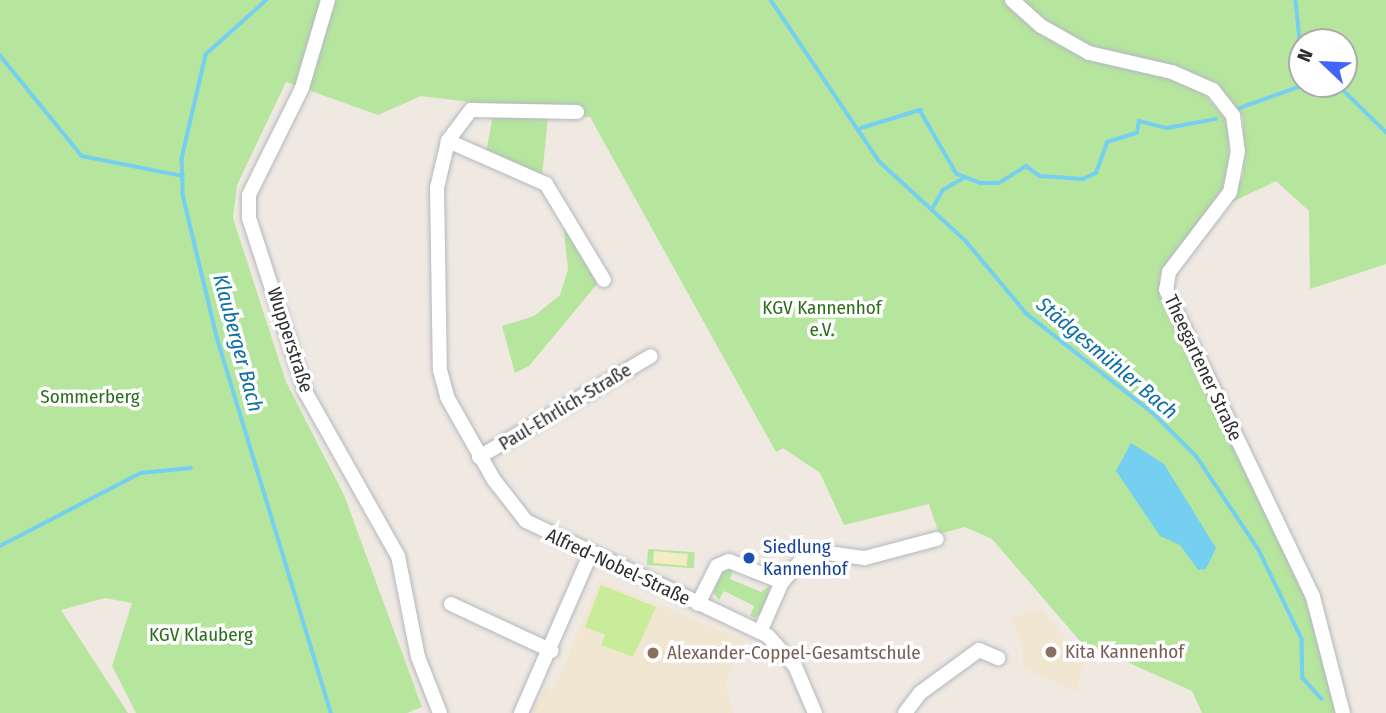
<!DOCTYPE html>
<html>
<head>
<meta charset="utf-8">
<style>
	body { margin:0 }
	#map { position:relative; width:1386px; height:713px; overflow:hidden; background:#efe9e1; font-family:"Fira Sans Condensed",sans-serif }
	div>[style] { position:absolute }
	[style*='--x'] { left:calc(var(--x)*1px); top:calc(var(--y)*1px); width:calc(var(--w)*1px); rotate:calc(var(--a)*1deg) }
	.education>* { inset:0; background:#f0e6d1 }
	.green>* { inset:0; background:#b6e59e; transform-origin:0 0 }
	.sand>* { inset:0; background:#f3ecc5; transform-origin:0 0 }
	.pitch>* { inset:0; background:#c9ec9a }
	.water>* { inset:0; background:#75cff0 }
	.stream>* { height:3.5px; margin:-1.75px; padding:0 1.75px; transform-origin:1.75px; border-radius:1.75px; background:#75cff0 }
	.roads { filter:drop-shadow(0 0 2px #b4b7c1) drop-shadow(0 0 2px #b4b7c1) }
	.street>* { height:14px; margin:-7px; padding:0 7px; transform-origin:7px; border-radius:7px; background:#fff }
	.dots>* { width:19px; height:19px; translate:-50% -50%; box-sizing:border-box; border:4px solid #fff; border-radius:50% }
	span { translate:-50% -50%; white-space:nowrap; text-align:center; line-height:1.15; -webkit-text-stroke:7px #fff; paint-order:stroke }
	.park-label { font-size:19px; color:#2c6e1b }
	.street-label { font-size:19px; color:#2e2e2e }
	.transit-label { font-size:19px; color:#164399 }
	.left { translate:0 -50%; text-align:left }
	.education-label { font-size:19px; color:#785e54 }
	.water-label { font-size:21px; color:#0d6fa3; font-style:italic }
	.north { position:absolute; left:1288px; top:28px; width:70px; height:70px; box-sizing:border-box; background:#fff; border:2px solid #ababab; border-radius:50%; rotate:293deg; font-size:19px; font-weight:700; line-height:28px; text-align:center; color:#2e2e2e }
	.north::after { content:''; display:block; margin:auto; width:24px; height:32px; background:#4264fb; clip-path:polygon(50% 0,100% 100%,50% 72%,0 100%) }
</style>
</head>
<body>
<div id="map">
	<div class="education">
		<i style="clip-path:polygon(600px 581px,744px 640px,725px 683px,733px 713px,531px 713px,547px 686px,550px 691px,556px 685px)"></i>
		<i style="clip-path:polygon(1040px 608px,1085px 661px,1076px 692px,1023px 668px,1023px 647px,1011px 618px)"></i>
	</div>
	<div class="green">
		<i style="clip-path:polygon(evenodd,0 0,1009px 0,1065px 35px,1019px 0,1386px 0,1386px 264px,1310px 289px,1309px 211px,1276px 181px,1230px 203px,1243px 175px,1243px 117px,1212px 83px,1199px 88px,1229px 123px,1229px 179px,1215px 211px,1159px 276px,1184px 345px,1301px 584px,1339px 713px,1202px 713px,1192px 691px,1080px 641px,992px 539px,965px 527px,939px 534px,929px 504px,844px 525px,820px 473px,783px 448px,776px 452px,590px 117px,548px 116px,542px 177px,486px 152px,495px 105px,421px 96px,378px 115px,286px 82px,237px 185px,233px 218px,286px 382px,344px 495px,422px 707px,407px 713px,136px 713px,112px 666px,132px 603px,105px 598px,61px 610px,128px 713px,0 713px,0 0,1302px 42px,1344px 42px,1344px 84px,1302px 84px,1302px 42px)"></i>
		<i style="clip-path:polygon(563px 221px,597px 284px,529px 366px,515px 373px,502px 326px,534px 316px,560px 295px,568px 270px)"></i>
		<i style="left:648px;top:549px;width:47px;height:16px;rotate:4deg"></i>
		<i style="clip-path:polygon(733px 569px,730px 579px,761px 592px,770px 586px,765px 609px,755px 618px,750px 616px,754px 606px,724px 591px,719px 600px,713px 592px,722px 571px)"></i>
	</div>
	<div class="sand">
		<i style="left:654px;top:551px;width:34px;height:12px;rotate:5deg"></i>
	</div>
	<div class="pitch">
		<i style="clip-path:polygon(601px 585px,656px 607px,633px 657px,601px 645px,605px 635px,585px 627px)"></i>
	</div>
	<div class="water">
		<i style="clip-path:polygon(1131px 443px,1164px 464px,1216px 548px,1206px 569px,1198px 570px,1180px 545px,1160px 536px,1116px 471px)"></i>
	</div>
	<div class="stream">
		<i style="--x:267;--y:0;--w:82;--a:138"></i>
		<i style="--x:206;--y:55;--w:107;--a:103"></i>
		<i style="--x:182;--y:159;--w:36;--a:88"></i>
		<i style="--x:183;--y:195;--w:146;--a:76.5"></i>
		<i style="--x:217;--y:337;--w:393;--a:73.1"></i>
		<i style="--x:771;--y:0;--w:194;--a:56.1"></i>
		<i style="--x:879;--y:161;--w:118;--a:42.6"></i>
		<i style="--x:966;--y:241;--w:95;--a:50.1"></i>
		<i style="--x:1027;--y:314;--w:162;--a:38.2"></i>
		<i style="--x:1154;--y:414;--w:61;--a:45"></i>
		<i style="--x:1197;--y:457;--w:112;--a:56.3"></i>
		<i style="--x:1259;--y:550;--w:99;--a:64.2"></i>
		<i style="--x:1302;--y:639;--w:39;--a:89"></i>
		<i style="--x:1303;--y:678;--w:28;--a:48"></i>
		<i style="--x:1296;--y:0;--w:40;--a:84.3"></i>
		<i style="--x:0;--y:55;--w:130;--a:50.9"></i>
		<i style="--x:82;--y:156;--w:103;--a:11.2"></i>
		<i style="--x:1337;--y:84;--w:69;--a:44.4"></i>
		<i style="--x:1240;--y:108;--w:71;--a:-19.7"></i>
		<i style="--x:861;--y:128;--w:62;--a:-17"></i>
		<i style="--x:920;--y:110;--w:74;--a:60"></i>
		<i style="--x:957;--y:174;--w:26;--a:21"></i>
		<i style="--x:981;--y:183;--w:18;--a:0"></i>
		<i style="--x:999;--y:183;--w:32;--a:-32"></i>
		<i style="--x:1026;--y:166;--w:17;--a:36"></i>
		<i style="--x:1040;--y:176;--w:43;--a:4"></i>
		<i style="--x:1083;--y:179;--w:14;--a:-25"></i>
		<i style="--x:1096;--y:173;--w:33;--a:-70"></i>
		<i style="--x:1107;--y:142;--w:31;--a:-17"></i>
		<i style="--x:1137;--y:133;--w:12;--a:-81"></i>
		<i style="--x:1139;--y:121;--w:29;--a:14"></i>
		<i style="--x:1167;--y:128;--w:50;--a:-10.4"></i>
		<i style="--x:932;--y:209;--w:22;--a:-60"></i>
		<i style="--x:943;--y:190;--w:24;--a:-30"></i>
		<i style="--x:0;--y:546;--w:159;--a:-27.4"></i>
		<i style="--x:141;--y:473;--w:50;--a:-5.7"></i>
	</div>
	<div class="roads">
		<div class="street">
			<i style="--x:328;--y:0;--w:92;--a:106.5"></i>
			<i style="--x:302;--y:88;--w:119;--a:116.4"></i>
			<i style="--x:249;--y:195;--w:23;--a:90"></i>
			<i style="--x:249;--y:218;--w:184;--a:72"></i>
			<i style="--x:306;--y:393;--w:187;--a:60.6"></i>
			<i style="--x:398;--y:556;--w:103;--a:78.8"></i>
			<i style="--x:418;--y:657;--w:60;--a:68.6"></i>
			<i style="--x:1012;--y:0;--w:39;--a:42"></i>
			<i style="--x:1041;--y:26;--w:55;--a:29.4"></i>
			<i style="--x:1089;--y:53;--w:85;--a:12.9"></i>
			<i style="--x:1172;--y:72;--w:45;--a:23.7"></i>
			<i style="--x:1213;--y:90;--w:33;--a:52"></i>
			<i style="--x:1233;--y:116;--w:35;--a:82"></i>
			<i style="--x:1238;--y:151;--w:42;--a:101"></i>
			<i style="--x:1230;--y:192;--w:101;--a:127.3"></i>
			<i style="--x:1169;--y:272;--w:18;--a:99"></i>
			<i style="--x:1166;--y:290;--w:340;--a:64.4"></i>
			<i style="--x:1313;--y:597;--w:120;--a:75.5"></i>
			<i style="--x:577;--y:112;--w:106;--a:-178.9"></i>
			<i style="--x:471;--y:110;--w:39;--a:127"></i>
			<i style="--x:448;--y:141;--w:48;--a:103.2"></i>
			<i style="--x:437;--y:188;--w:182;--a:89.1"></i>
			<i style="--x:440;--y:370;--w:28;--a:75"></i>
			<i style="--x:447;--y:397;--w:95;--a:60.5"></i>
			<i style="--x:494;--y:480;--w:52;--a:52"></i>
			<i style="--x:526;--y:521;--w:268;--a:25.4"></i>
			<i style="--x:768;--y:636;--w:40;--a:48"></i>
			<i style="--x:795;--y:666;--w:51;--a:66.9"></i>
			<i style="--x:448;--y:141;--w:107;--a:23.7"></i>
			<i style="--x:546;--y:184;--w:112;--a:58.9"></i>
			<i style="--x:479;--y:457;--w:199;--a:-30.4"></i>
			<i style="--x:451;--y:604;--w:111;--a:25"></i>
			<i style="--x:698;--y:604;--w:42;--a:-63.4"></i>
			<i style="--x:717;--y:566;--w:13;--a:-23"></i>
			<i style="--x:729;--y:561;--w:57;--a:21.6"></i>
			<i style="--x:760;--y:632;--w:55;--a:-66.3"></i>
			<i style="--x:782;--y:582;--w:25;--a:-48"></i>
			<i style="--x:799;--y:563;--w:31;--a:-19"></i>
			<i style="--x:828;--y:553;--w:37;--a:8"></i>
			<i style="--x:865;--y:558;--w:74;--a:-14.8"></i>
			<i style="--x:521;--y:713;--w:172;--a:-66.4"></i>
			<i style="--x:905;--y:713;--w:25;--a:-53"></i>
			<i style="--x:920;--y:693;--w:73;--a:-36.1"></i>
			<i style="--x:979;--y:650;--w:21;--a:23"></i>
		</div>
	</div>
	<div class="dots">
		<i style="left:749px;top:558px;background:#1a4fb4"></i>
		<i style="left:1051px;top:652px;background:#8d6e63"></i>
		<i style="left:653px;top:653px;background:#8d6e63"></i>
	</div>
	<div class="park-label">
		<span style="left:822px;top:319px">KGV Kannenhof<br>e.V.</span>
		<span style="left:90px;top:397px">Sommerberg</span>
		<span style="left:201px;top:635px">KGV Klauberg</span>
	</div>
	<div class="street-label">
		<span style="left:290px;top:340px;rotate:72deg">Wupperstraße</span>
		<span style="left:1203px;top:368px;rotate:65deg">Theegartener Straße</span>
		<span style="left:565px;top:407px;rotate:-31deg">Paul-Ehrlich-Straße</span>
		<span style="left:618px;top:567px;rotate:25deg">Alfred-Nobel-Straße</span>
	</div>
	<div class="transit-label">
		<span class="left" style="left:763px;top:558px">Siedlung<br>Kannenhof</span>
	</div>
	<div class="education-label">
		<span class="left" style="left:1065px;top:652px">Kita Kannenhof</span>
		<span class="left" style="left:667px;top:653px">Alexander-Coppel-Gesamtschule</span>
	</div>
	<div class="water-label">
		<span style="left:238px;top:343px;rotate:75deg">Klauberger Bach</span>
		<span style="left:1107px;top:358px;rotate:40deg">Städgesmühler Bach</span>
	</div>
	<div class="north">N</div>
</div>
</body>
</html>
